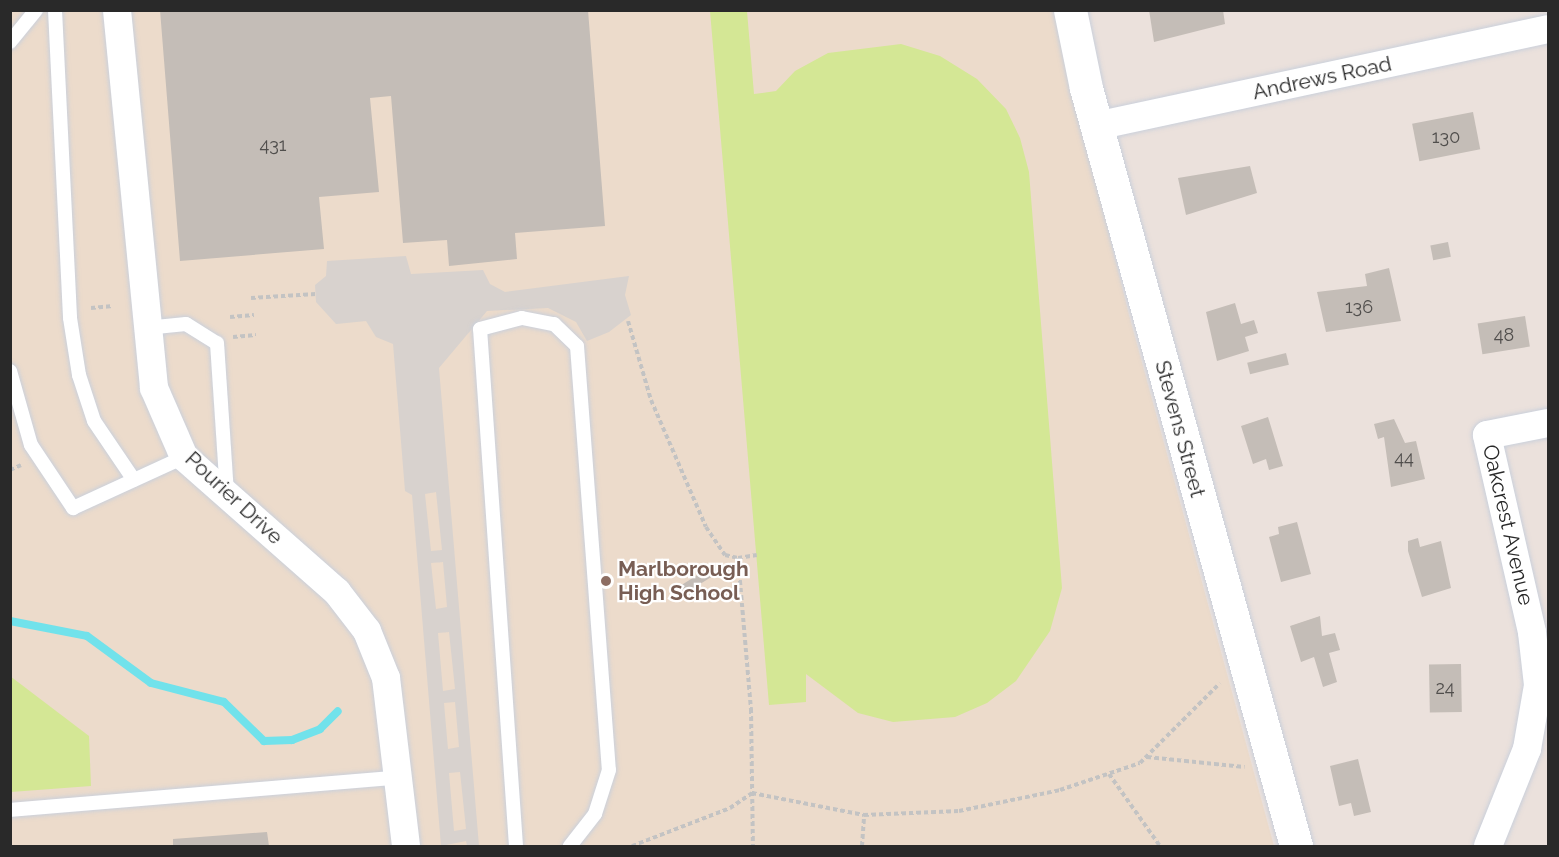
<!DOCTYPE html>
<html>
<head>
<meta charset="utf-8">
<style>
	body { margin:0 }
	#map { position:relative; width:1559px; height:857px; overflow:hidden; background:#ebe1dc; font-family:Raleway,sans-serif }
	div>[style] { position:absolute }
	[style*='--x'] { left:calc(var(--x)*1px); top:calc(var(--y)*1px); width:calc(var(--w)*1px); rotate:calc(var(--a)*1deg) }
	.education>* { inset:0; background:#ecdbcb }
	.pitch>* { inset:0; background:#d4e795 }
	.plaza>* { inset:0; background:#d8d2ce }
	.stream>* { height:8px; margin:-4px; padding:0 4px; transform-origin:4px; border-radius:4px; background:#71e2eb }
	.building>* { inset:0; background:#c4bdb7; transform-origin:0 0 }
	.path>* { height:4px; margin-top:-2px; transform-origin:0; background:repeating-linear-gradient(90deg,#c3c3c3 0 4.5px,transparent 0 7.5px) }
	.roads { filter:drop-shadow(0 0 2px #cad0db) drop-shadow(0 0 2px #cad0db) }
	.lane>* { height:14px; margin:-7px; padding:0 7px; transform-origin:7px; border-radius:7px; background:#fff }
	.street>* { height:28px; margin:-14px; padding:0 14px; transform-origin:14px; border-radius:14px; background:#fff }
	.secondary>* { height:33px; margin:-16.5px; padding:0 16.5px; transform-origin:16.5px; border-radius:16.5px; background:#fff }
	.dots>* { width:16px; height:16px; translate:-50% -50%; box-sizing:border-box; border:3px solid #fff; border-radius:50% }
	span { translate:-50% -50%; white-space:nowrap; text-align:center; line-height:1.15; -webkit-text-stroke:4.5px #fff; paint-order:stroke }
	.number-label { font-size:18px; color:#504e4c }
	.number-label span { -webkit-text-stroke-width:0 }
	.street-label { font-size:21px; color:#292929 }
	.education-label { font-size:21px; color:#785e54; font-weight:700 }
	.left { translate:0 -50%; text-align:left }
	.frame { position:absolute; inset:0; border:12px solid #292929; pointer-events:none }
</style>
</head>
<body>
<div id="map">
	<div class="education">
		<i style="clip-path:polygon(10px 11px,1054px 11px,1129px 315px,1274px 846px,11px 846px)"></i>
	</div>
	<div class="pitch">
		<i style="clip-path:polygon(710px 11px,747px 11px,754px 94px,776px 91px,795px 71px,828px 53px,901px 44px,940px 56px,977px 79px,1006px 109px,1020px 138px,1029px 172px,1062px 588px,1050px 631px,1016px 681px,987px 703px,955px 717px,893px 722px,858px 713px,806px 674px,806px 702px,769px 705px)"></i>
		<i style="clip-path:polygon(10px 676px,89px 736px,91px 786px,11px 792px)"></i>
	</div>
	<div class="plaza">
		<i style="clip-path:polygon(evenodd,406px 256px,411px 274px,483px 270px,490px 284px,505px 292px,629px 276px,625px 295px,631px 315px,609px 332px,587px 341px,576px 322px,548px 308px,487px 311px,439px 368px,479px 846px,467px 846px,466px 841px,441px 846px,412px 495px,405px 491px,393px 344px,376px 337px,366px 321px,336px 324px,316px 302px,315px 285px,326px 276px,327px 261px,406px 256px,436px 492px,442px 550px,431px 551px,425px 494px,436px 492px,406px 256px,443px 562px,447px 607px,436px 609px,431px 563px,443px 562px,406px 256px,449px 632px,455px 689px,443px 691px,438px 633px,449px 632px,406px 256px,455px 702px,459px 747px,448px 749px,444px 703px,455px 702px,406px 256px,460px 772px,466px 829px,454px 831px,449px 773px,460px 772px)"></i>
	</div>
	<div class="stream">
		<i style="--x:10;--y:621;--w:78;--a:11"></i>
		<i style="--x:87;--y:636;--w:79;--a:36.3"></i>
		<i style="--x:151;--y:683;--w:75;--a:14.6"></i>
		<i style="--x:224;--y:702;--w:56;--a:44.3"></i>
		<i style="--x:264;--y:741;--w:28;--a:-2"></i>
		<i style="--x:292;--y:740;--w:30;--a:-21"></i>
		<i style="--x:320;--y:729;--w:25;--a:-45"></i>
	</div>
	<div class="building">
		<i style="clip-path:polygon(160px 10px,588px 10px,605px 226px,515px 233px,517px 259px,449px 266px,447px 240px,403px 243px,391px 96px,370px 98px,379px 192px,319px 197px,324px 249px,180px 261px)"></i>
		<i style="clip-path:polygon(1149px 10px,1223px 10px,1225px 24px,1154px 42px)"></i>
		<i style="left:1473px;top:112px;width:38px;height:62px;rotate:79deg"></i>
		<i style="clip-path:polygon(1250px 166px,1257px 193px,1186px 215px,1178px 178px)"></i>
		<i style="left:1448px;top:242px;width:15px;height:18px;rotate:79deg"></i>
		<i style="clip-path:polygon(1389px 268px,1401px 321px,1326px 332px,1317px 292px,1367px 286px,1365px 274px)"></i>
		<i style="clip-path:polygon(1235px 303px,1241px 324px,1254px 320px,1258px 333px,1245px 337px,1249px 351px,1217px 361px,1206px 312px)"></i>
		<i style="left:1525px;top:316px;width:31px;height:48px;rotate:81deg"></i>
		<i style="left:1286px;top:353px;width:12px;height:40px;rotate:76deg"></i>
		<i style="clip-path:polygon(1268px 417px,1283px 466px,1269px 470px,1266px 459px,1253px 464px,1241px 426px)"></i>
		<i style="clip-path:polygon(1394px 419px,1405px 443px,1416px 441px,1425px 479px,1391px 487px,1384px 437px,1378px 439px,1374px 424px)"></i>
		<i style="clip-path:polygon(1297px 522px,1311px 574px,1281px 582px,1269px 537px,1279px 534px,1278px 527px)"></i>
		<i style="clip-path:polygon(1418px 538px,1420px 547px,1441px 541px,1451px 588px,1422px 597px,1408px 551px,1408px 541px)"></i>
		<i style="left:715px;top:564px;width:9px;height:47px;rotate:58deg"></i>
		<i style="clip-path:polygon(1320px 616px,1322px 636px,1335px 633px,1340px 650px,1329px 653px,1337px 682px,1323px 687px,1314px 657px,1301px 662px,1290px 626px)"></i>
		<i style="left:1461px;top:664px;width:48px;height:32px;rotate:89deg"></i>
		<i style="clip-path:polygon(1358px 759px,1371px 812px,1354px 816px,1351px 803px,1339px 806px,1330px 766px)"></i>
		<i style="clip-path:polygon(267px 832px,269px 846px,173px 846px,173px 839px)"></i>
	</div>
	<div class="path">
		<i style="--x:251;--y:298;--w:65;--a:-3.5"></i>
		<i style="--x:91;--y:308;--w:22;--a:-5"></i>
		<i style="--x:230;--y:317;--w:24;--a:-5"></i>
		<i style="--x:628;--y:321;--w:82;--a:73.8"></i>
		<i style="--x:651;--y:400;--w:138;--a:66.6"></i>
		<i style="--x:706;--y:527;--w:34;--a:56"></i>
		<i style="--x:725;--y:555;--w:13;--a:13"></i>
		<i style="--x:738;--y:558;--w:152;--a:85.1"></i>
		<i style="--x:751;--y:709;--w:137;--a:89.2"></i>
		<i style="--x:233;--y:337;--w:23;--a:-5"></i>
		<i style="--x:10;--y:470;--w:12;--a:-24"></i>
		<i style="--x:738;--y:558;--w:19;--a:-9"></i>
		<i style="--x:1147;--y:757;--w:98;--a:5.9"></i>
		<i style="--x:1109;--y:774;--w:88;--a:54.7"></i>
		<i style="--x:632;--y:846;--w:105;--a:-21.2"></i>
		<i style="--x:730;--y:808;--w:27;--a:-34"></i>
		<i style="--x:752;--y:793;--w:114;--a:11.1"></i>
		<i style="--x:864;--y:815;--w:95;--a:-2.4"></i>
		<i style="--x:959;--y:811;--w:103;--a:-11.7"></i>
		<i style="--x:1060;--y:790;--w:84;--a:-18.6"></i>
		<i style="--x:1140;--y:763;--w:113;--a:-45"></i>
		<i style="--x:862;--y:846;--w:31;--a:-86"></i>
	</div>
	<div class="roads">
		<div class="lane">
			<i style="--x:55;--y:10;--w:308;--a:87.2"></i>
			<i style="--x:70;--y:318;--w:58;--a:81"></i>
			<i style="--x:79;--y:375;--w:48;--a:71.9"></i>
			<i style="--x:94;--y:421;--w:71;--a:55.9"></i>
			<i style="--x:10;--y:42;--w:41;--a:-50.9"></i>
			<i style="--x:146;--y:328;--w:40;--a:-5.7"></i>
			<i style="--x:186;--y:324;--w:36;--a:32"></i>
			<i style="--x:217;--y:343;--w:150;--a:86.2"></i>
			<i style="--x:10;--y:371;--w:77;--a:74.2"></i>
			<i style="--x:31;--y:445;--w:76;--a:56.3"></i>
			<i style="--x:73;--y:508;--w:122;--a:-24.7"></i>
			<i style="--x:10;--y:810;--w:391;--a:-4.8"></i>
			<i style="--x:516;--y:846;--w:518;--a:-93.98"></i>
			<i style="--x:480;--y:329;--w:43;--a:-14.7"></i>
			<i style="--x:522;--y:318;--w:33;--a:11"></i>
			<i style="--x:554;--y:324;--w:32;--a:44"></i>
			<i style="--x:577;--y:346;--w:425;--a:85.7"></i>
			<i style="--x:609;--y:770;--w:46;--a:107.7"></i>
			<i style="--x:595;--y:814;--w:41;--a:128"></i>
		</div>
		<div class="street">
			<i style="--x:117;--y:10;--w:380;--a:84.4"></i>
			<i style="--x:154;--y:388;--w:75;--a:66.5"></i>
			<i style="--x:184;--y:457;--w:204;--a:41.4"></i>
			<i style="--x:337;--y:592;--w:49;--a:52.4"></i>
			<i style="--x:367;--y:631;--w:51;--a:68"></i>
			<i style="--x:386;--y:678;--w:169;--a:83.2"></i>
			<i style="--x:1096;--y:126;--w:462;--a:-12.1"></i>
			<i style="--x:1488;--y:846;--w:105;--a:-68.1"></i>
			<i style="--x:1527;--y:749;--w:65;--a:-80.2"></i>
			<i style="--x:1538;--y:685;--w:53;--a:-96.5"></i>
			<i style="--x:1532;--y:632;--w:202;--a:-102.9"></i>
			<i style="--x:1487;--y:435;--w:62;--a:-11.1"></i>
		</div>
		<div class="secondary">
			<i style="--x:1070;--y:10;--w:80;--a:78.4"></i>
			<i style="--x:1086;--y:88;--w:787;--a:74.51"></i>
		</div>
	</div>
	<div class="dots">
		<i style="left:606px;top:581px;background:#8d6e63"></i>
	</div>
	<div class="number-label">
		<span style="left:1446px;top:137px">130</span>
		<span style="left:273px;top:145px">431</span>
		<span style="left:1359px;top:307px">136</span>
		<span style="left:1504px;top:335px">48</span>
		<span style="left:1404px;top:458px">44</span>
		<span style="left:1445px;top:688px">24</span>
	</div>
	<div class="street-label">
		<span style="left:1322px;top:78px;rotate:-12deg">Andrews Road</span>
		<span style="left:1180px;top:429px;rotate:75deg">Stevens Street</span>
		<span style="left:234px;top:498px;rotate:43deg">Pourier Drive</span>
		<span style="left:1508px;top:525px;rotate:77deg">Oakcrest Avenue</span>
	</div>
	<div class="education-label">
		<span class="left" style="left:618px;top:581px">Marlborough<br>High School</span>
	</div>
	<div class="frame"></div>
</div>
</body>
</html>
